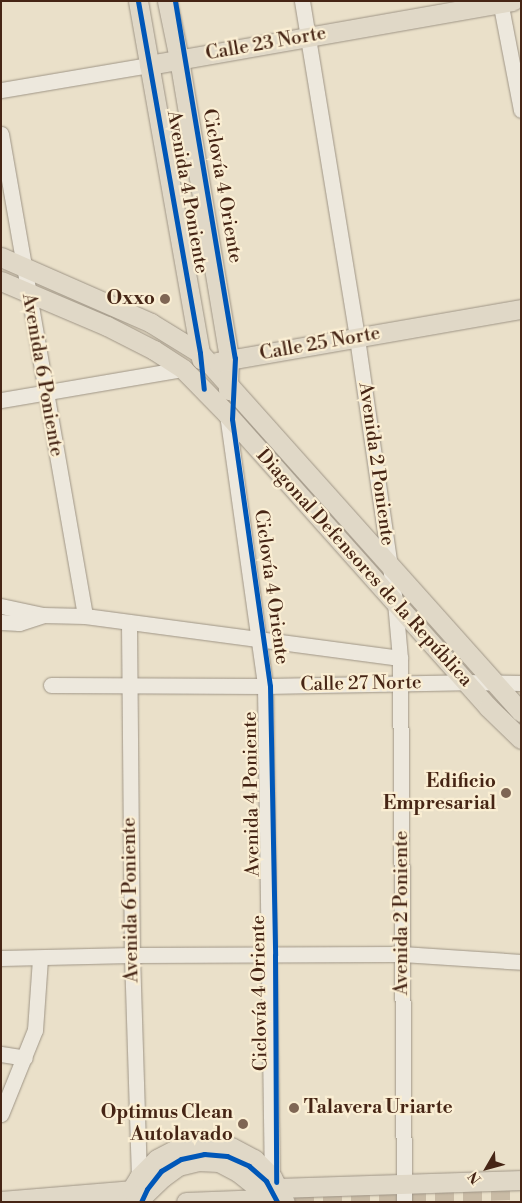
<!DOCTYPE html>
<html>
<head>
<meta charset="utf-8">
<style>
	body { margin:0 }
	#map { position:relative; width:522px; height:1203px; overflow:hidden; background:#eae0c9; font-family:"Libre Bodoni",serif }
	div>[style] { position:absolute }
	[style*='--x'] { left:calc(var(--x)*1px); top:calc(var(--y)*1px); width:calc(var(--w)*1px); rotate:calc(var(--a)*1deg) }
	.major-tunnel>* { height:19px; margin-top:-9.5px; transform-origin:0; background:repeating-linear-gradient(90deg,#c9bba5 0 19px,transparent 0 28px) }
	.roads { filter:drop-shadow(0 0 1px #9f9586) drop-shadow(0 0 1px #9f9586) }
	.minor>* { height:15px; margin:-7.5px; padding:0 7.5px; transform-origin:7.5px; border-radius:7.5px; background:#ede8dd }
	.major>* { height:19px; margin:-9.5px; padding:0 9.5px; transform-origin:9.5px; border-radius:9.5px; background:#e0d8c7 }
	.cycleway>* { height:5px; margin:-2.5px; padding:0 2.5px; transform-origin:2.5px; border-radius:2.5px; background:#0057b8 }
	.dots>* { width:14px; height:14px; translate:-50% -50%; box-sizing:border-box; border:2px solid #faeed3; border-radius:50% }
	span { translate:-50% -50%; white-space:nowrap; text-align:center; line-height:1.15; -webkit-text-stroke:4.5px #faeed3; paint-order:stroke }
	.street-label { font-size:19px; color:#462515 }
	.poi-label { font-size:19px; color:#462515; font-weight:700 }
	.right { translate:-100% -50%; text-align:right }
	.left { translate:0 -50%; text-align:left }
	.frame { position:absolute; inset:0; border:2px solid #462515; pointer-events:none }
	.north { position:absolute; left:462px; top:1143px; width:50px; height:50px; -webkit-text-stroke:4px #faeed3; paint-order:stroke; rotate:232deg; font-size:14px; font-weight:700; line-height:20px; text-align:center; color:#462515 }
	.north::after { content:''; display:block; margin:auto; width:18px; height:22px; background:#462515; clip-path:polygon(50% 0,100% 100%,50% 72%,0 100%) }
</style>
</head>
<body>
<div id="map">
	<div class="major-tunnel">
		<i style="--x:267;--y:1199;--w:245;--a:-2.1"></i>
	</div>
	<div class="roads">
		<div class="minor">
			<i style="--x:302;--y:1;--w:341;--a:80.7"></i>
			<i style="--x:357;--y:338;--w:267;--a:81.8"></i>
			<i style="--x:395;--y:602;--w:56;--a:84.9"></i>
			<i style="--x:400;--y:658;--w:544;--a:89.58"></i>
			<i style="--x:500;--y:1;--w:111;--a:79.1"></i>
			<i style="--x:1;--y:90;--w:150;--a:-9.6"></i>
			<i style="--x:1;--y:134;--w:489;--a:80.1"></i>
			<i style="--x:1;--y:400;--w:185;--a:-9.7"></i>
			<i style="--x:227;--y:414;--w:275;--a:82"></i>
			<i style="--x:265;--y:686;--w:491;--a:89.2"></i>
			<i style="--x:1;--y:606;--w:43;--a:12.1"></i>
			<i style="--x:43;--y:615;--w:42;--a:1.4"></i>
			<i style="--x:85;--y:616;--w:318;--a:7.6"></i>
			<i style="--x:1;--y:622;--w:18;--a:3"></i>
			<i style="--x:19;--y:623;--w:25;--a:-18"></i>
			<i style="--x:129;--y:623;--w:332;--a:89.5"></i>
			<i style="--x:132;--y:955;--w:222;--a:88.2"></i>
			<i style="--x:51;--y:685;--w:214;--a:0.3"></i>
			<i style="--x:265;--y:686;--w:200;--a:-1.1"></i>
			<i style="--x:465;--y:682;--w:56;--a:1"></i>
			<i style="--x:1;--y:958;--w:131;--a:-1.3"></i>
			<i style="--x:132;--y:955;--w:270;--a:-0.2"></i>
			<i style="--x:402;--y:954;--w:119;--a:3.8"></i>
			<i style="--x:1;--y:1054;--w:24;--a:9"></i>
			<i style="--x:1;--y:1114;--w:91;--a:-68"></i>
			<i style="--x:35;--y:1030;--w:72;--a:-86"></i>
		</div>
		<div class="major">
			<i style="--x:138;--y:1;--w:364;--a:80"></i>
			<i style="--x:167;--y:1;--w:59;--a:78.3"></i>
			<i style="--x:179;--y:59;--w:304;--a:80.5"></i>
			<i style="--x:229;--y:359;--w:31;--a:92"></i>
			<i style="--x:149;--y:65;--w:369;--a:-10"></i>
			<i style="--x:1;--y:257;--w:164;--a:23.7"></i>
			<i style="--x:151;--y:323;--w:57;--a:31.5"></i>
			<i style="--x:200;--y:353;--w:482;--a:48.2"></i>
			<i style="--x:1;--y:281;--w:115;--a:23"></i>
			<i style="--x:107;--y:326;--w:53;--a:27.1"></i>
			<i style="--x:154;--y:350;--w:35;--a:33"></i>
			<i style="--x:183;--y:369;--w:63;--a:45.6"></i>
			<i style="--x:227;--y:414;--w:392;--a:48.3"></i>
			<i style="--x:488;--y:707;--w:46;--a:44.1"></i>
			<i style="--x:217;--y:362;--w:309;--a:-9.9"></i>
			<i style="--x:279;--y:1188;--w:242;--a:-1.9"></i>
			<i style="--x:1;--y:1201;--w:130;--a:-4.8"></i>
			<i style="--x:127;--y:1202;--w:13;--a:-72"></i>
			<i style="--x:131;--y:1190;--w:15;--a:-58"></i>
			<i style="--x:139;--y:1177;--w:25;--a:-45"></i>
			<i style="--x:157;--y:1159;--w:26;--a:-28"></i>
			<i style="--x:180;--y:1147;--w:25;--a:-9"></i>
			<i style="--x:205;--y:1143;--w:26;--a:9"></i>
			<i style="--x:231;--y:1147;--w:26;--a:28"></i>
			<i style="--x:254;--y:1159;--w:25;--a:45"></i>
			<i style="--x:272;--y:1177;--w:28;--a:63"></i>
			<i style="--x:137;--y:1202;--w:36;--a:-44"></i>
			<i style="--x:163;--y:1177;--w:19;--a:-36"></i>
			<i style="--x:178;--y:1166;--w:21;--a:-14"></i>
			<i style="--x:198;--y:1161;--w:21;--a:3"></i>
			<i style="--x:219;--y:1162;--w:21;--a:28"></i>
			<i style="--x:238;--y:1172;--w:21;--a:39"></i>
			<i style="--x:254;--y:1185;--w:17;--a:54"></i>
			<i style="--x:186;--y:1202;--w:78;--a:-2.2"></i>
		</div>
	</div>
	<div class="cycleway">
		<i style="--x:138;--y:1;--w:357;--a:80"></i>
		<i style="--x:200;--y:353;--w:36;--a:84"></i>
		<i style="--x:175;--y:1;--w:362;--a:80.5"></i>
		<i style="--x:235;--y:358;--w:61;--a:92.8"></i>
		<i style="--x:232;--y:419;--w:270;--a:81.9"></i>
		<i style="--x:270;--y:686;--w:269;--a:88.9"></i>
		<i style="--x:275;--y:955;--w:227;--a:89.7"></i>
		<i style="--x:141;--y:1202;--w:14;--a:-65"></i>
		<i style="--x:147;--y:1189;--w:23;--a:-52"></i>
		<i style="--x:161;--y:1171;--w:23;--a:-31"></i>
		<i style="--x:181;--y:1159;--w:24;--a:-12"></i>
		<i style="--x:204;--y:1154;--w:23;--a:5"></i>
		<i style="--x:227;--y:1156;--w:24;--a:24"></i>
		<i style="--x:249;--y:1166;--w:23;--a:41"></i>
		<i style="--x:266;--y:1181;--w:24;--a:62"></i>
	</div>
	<div class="dots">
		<i style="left:165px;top:299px;background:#7f6654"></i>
		<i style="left:506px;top:793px;background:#7f6654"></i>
		<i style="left:294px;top:1108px;background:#7f6654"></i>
		<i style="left:243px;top:1124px;background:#7f6654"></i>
	</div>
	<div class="street-label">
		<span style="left:266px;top:44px;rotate:-10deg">Calle 23 Norte</span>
		<span style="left:222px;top:186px;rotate:80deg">Ciclovía 4 Oriente</span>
		<span style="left:187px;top:192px;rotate:80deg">Avenida 4 Poniente</span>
		<span style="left:320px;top:344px;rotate:-10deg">Calle 25 Norte</span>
		<span style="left:42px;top:375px;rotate:80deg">Avenida 6 Poniente</span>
		<span style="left:376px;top:464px;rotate:82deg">Avenida 2 Poniente</span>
		<span style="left:364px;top:568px;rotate:48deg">Diagonal Defensores de la República</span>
		<span style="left:271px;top:587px;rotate:82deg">Ciclovía 4 Oriente</span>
		<span style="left:361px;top:684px;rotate:-1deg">Calle 27 Norte</span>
		<span style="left:252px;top:794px;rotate:-91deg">Avenida 4 Poniente</span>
		<span style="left:131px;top:900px;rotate:-91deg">Avenida 6 Poniente</span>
		<span style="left:402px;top:913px;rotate:-90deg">Avenida 2 Poniente</span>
		<span style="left:260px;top:993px;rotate:-91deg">Ciclovía 4 Oriente</span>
	</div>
	<div class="poi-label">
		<span class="right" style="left:155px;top:299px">Oxxo</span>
		<span class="right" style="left:496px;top:793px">Edificio<br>Empresarial</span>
		<span class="left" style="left:304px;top:1108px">Talavera Uriarte</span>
		<span class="right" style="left:233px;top:1124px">Optimus Clean<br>Autolavado</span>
	</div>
	<div class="frame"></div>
	<div class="north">N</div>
</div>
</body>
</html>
